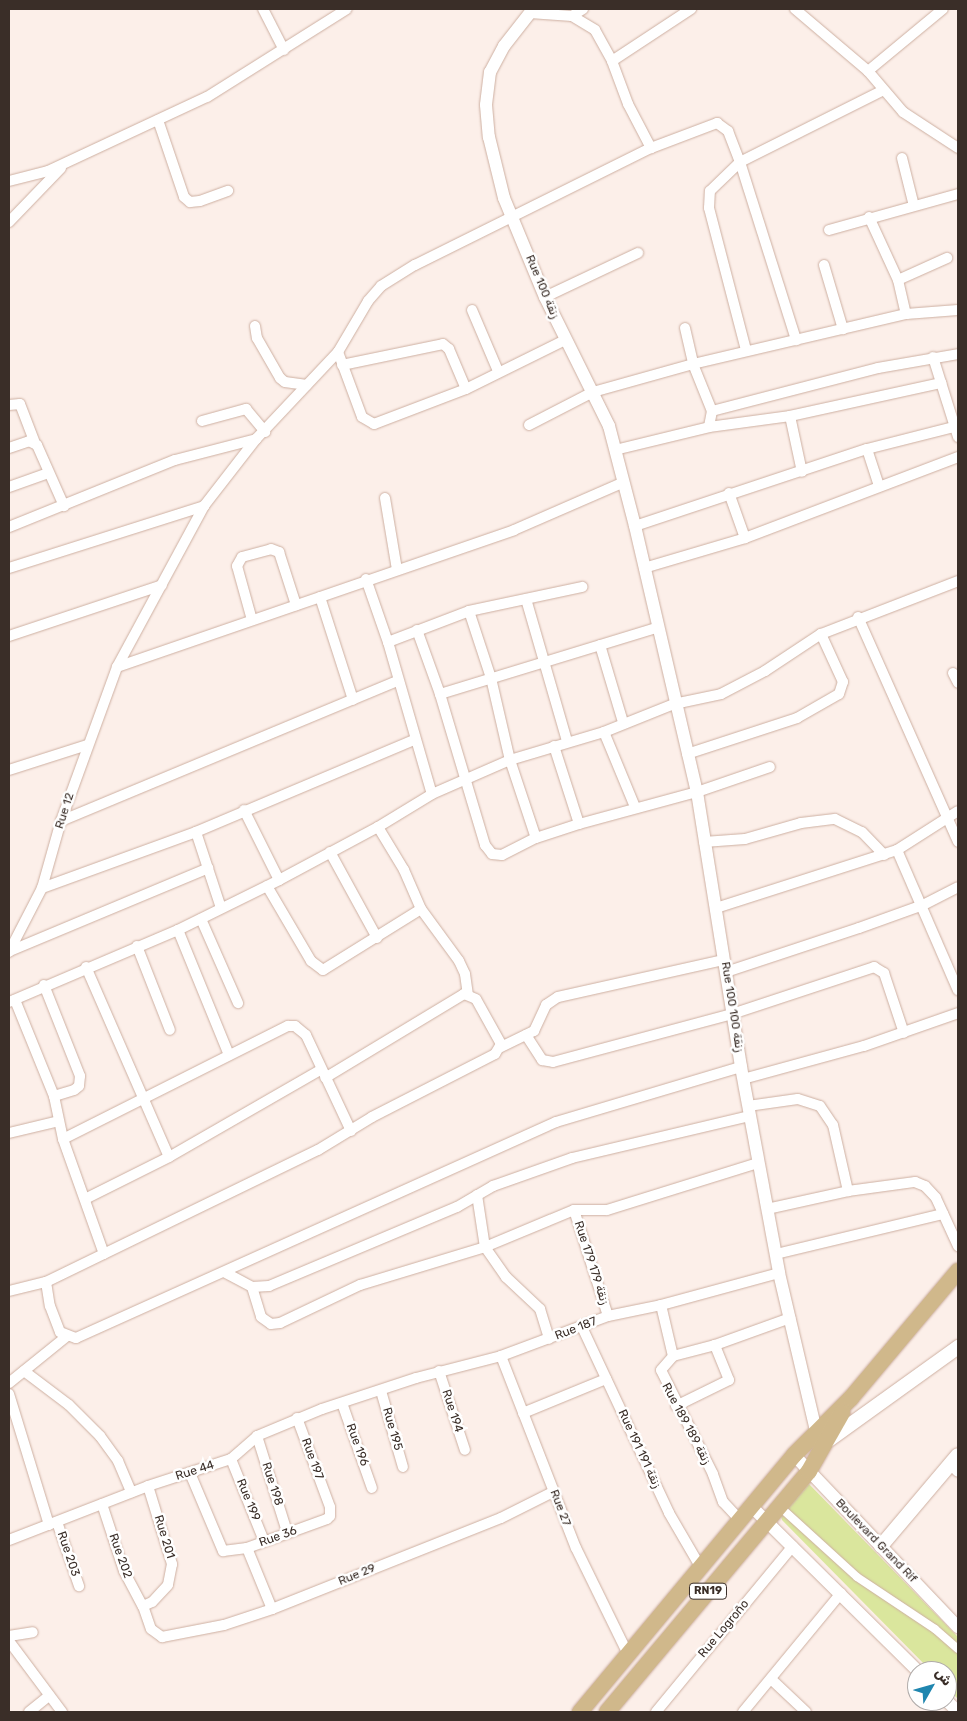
<!DOCTYPE html>
<html>
<head>
<meta charset="utf-8">
<style>
	body { margin:0 }
	#map { position:relative; width:967px; height:1721px; overflow:hidden; background:#fcefe9; font-family:Rubik,"Noto Sans Arabic",sans-serif }
	div>[style] { position:absolute }
	[style*='--x'] { left:calc(var(--x)*1px); top:calc(var(--y)*1px); width:calc(var(--w)*1px); rotate:calc(var(--a)*1deg) }
	.green>* { inset:0; background:#dae69d }
	.roads { filter:drop-shadow(0 0 1px #cdafa1) drop-shadow(0 0 1px #cdafa1) }
	.pedestrian>* { height:8px; margin:-4px; padding:0 4px; transform-origin:4px; border-radius:4px; background:#fff }
	.minor>* { height:10px; margin:-5px; padding:0 5px; transform-origin:5px; border-radius:5px; background:#fff }
	.tertiary>* { height:12px; margin:-6px; padding:0 6px; transform-origin:6px; border-radius:6px; background:#fff }
	.secondary>* { height:14px; margin:-7px; padding:0 7px; transform-origin:7px; border-radius:7px; background:#fff }
	.primary>* { height:16px; margin:-8px; padding:0 8px; transform-origin:8px; border-radius:8px; background:#d0b88b }
	span { translate:-50% -50%; white-space:nowrap; text-align:center; line-height:1.15; -webkit-text-stroke:5px #fff; paint-order:stroke }
	.shield-label span { padding:1px 4px; background:#fff; border:1px solid; border-radius:4px; -webkit-text-stroke-width:0 }
	.shield-label { font-size:11px; color:#3a2e28; font-weight:700 }
	.street-label { font-size:12px; color:#3a2e28 }
	.frame { position:absolute; inset:0; border:10px solid #3a2e28; pointer-events:none }
	.north { position:absolute; left:907px; top:1661px; width:50px; height:50px; box-sizing:border-box; background:#fff; border:1px solid #b0aba9; border-radius:50%; rotate:52deg; font-size:14px; font-weight:700; line-height:20px; text-align:center; color:#3a2e28 }
	.north::after { content:''; display:block; margin:auto; width:18px; height:22px; background:#2086af; clip-path:polygon(50% 0,100% 100%,50% 72%,0 100%) }
</style>
</head>
<body>
<div id="map">
	<div class="green">
		<i style="clip-path:polygon(809px 1484px,958px 1637px,958px 1699px,947px 1688px,947px 1671px,931px 1671px,782px 1520px,781px 1516px)"></i>
	</div>
	<div class="roads">
		<div class="pedestrian">
			<i style="--x:779;--y:1506;--w:105;--a:42.3"></i>
			<i style="--x:857;--y:1577;--w:94;--a:33.7"></i>
			<i style="--x:935;--y:1629;--w:30;--a:41"></i>
		</div>
		<div class="minor">
			<i style="--x:263;--y:9;--w:46;--a:62.9"></i>
			<i style="--x:795;--y:9;--w:96;--a:40.3"></i>
			<i style="--x:868;--y:71;--w:54;--a:49.5"></i>
			<i style="--x:903;--y:112;--w:66;--a:33.2"></i>
			<i style="--x:530;--y:13;--w:42;--a:4.1"></i>
			<i style="--x:572;--y:16;--w:27;--a:31"></i>
			<i style="--x:595;--y:30;--w:35;--a:61"></i>
			<i style="--x:612;--y:61;--w:46;--a:69.6"></i>
			<i style="--x:628;--y:104;--w:50;--a:62.4"></i>
			<i style="--x:572;--y:16;--w:13;--a:-32"></i>
			<i style="--x:612;--y:61;--w:95;--a:-33.4"></i>
			<i style="--x:868;--y:71;--w:97;--a:-39.6"></i>
			<i style="--x:158;--y:120;--w:81;--a:71.3"></i>
			<i style="--x:184;--y:197;--w:8;--a:40"></i>
			<i style="--x:190;--y:202;--w:10;--a:-6"></i>
			<i style="--x:200;--y:201;--w:30;--a:-20"></i>
			<i style="--x:902;--y:158;--w:49;--a:76"></i>
			<i style="--x:9;--y:181;--w:40;--a:-14.4"></i>
			<i style="--x:48;--y:171;--w:175;--a:-25"></i>
			<i style="--x:207;--y:97;--w:165;--a:-32.2"></i>
			<i style="--x:869;--y:217;--w:69;--a:65.3"></i>
			<i style="--x:898;--y:280;--w:35;--a:77"></i>
			<i style="--x:9;--y:222;--w:75;--a:-46.1"></i>
			<i style="--x:829;--y:230;--w:134;--a:-15.6"></i>
			<i style="--x:824;--y:265;--w:67;--a:73.5"></i>
			<i style="--x:898;--y:280;--w:54;--a:-24.2"></i>
			<i style="--x:545;--y:297;--w:103;--a:-25.3"></i>
			<i style="--x:472;--y:310;--w:66;--a:66.9"></i>
			<i style="--x:255;--y:326;--w:12;--a:81"></i>
			<i style="--x:257;--y:338;--w:46;--a:60.1"></i>
			<i style="--x:280;--y:378;--w:6;--a:39"></i>
			<i style="--x:285;--y:382;--w:22;--a:8"></i>
			<i style="--x:685;--y:328;--w:37;--a:77"></i>
			<i style="--x:693;--y:364;--w:51;--a:68"></i>
			<i style="--x:712;--y:411;--w:16;--a:101"></i>
			<i style="--x:746;--y:350;--w:147;--a:-104.6"></i>
			<i style="--x:709;--y:208;--w:17;--a:-87"></i>
			<i style="--x:710;--y:191;--w:42;--a:-44"></i>
			<i style="--x:740;--y:162;--w:159;--a:-26.6"></i>
			<i style="--x:338;--y:352;--w:69;--a:69.7"></i>
			<i style="--x:362;--y:417;--w:14;--a:30"></i>
			<i style="--x:374;--y:424;--w:98;--a:-20.8"></i>
			<i style="--x:466;--y:389;--w:110;--a:-26.3"></i>
			<i style="--x:933;--y:357;--w:84;--a:72.6"></i>
			<i style="--x:342;--y:365;--w:103;--a:-11.7"></i>
			<i style="--x:443;--y:344;--w:8;--a:40"></i>
			<i style="--x:449;--y:349;--w:43;--a:67"></i>
			<i style="--x:9;--y:405;--w:11;--a:-5"></i>
			<i style="--x:20;--y:404;--w:40;--a:69"></i>
			<i style="--x:712;--y:411;--w:171;--a:-14.5"></i>
			<i style="--x:878;--y:368;--w:81;--a:-9.9"></i>
			<i style="--x:790;--y:416;--w:57;--a:77.9"></i>
			<i style="--x:202;--y:421;--w:46;--a:-15.3"></i>
			<i style="--x:246;--y:409;--w:30;--a:50"></i>
			<i style="--x:529;--y:425;--w:72;--a:-27.3"></i>
			<i style="--x:593;--y:392;--w:104;--a:-15.6"></i>
			<i style="--x:693;--y:364;--w:219;--a:-13.2"></i>
			<i style="--x:906;--y:314;--w:52;--a:-4.4"></i>
			<i style="--x:9;--y:448;--w:21;--a:-19"></i>
			<i style="--x:29;--y:441;--w:9;--a:27"></i>
			<i style="--x:37;--y:445;--w:67;--a:66.1"></i>
			<i style="--x:867;--y:449;--w:38;--a:72"></i>
			<i style="--x:615;--y:450;--w:97;--a:-13.7"></i>
			<i style="--x:709;--y:427;--w:82;--a:-7.7"></i>
			<i style="--x:790;--y:416;--w:155;--a:-12.3"></i>
			<i style="--x:9;--y:487;--w:41;--a:-19.7"></i>
			<i style="--x:729;--y:493;--w:48;--a:70.4"></i>
			<i style="--x:385;--y:498;--w:73;--a:80.5"></i>
			<i style="--x:635;--y:526;--w:244;--a:-18.4"></i>
			<i style="--x:867;--y:449;--w:90;--a:-14.2"></i>
			<i style="--x:9;--y:527;--w:179;--a:-22"></i>
			<i style="--x:175;--y:460;--w:84;--a:-14.5"></i>
			<i style="--x:9;--y:568;--w:205;--a:-17.6"></i>
			<i style="--x:644;--y:568;--w:105;--a:-16.5"></i>
			<i style="--x:745;--y:538;--w:228;--a:-20.8"></i>
			<i style="--x:366;--y:579;--w:67;--a:70.8"></i>
			<i style="--x:388;--y:642;--w:158;--a:73.9"></i>
			<i style="--x:320;--y:597;--w:108;--a:72.2"></i>
			<i style="--x:526;--y:599;--w:148;--a:73.9"></i>
			<i style="--x:469;--y:611;--w:71;--a:71.8"></i>
			<i style="--x:491;--y:678;--w:84;--a:77"></i>
			<i style="--x:510;--y:760;--w:82;--a:71.6"></i>
			<i style="--x:858;--y:617;--w:246;--a:66"></i>
			<i style="--x:252;--y:620;--w:56;--a:-105.5"></i>
			<i style="--x:237;--y:566;--w:10;--a:-61"></i>
			<i style="--x:242;--y:557;--w:30;--a:-15"></i>
			<i style="--x:271;--y:549;--w:9;--a:21"></i>
			<i style="--x:279;--y:552;--w:56;--a:72.2"></i>
			<i style="--x:417;--y:630;--w:68;--a:70.2"></i>
			<i style="--x:440;--y:694;--w:158;--a:73.4"></i>
			<i style="--x:485;--y:845;--w:11;--a:52"></i>
			<i style="--x:492;--y:854;--w:10;--a:6"></i>
			<i style="--x:502;--y:855;--w:38;--a:-27"></i>
			<i style="--x:536;--y:838;--w:45;--a:-18"></i>
			<i style="--x:579;--y:824;--w:122;--a:-15.2"></i>
			<i style="--x:697;--y:792;--w:77;--a:-18.9"></i>
			<i style="--x:9;--y:636;--w:161;--a:-18.4"></i>
			<i style="--x:388;--y:642;--w:87;--a:-20.9"></i>
			<i style="--x:469;--y:611;--w:116;--a:-12"></i>
			<i style="--x:600;--y:645;--w:80;--a:73.4"></i>
			<i style="--x:117;--y:667;--w:420;--a:-19"></i>
			<i style="--x:514;--y:530;--w:118;--a:-23.5"></i>
			<i style="--x:953;--y:673;--w:11;--a:63"></i>
			<i style="--x:440;--y:694;--w:226;--a:-17"></i>
			<i style="--x:604;--y:732;--w:81;--a:67.5"></i>
			<i style="--x:554;--y:746;--w:82;--a:72.2"></i>
			<i style="--x:687;--y:754;--w:116;--a:-18.1"></i>
			<i style="--x:797;--y:718;--w:48;--a:-29.7"></i>
			<i style="--x:839;--y:694;--w:13;--a:-72"></i>
			<i style="--x:843;--y:682;--w:53;--a:-114.6"></i>
			<i style="--x:9;--y:770;--w:82;--a:-17.8"></i>
			<i style="--x:244;--y:810;--w:78;--a:63.4"></i>
			<i style="--x:61;--y:821;--w:364;--a:-22.6"></i>
			<i style="--x:378;--y:827;--w:50;--a:58.8"></i>
			<i style="--x:404;--y:870;--w:43;--a:66.4"></i>
			<i style="--x:196;--y:832;--w:80;--a:71.8"></i>
			<i style="--x:704;--y:842;--w:41;--a:-4.2"></i>
			<i style="--x:745;--y:839;--w:58;--a:-15.9"></i>
			<i style="--x:801;--y:823;--w:34;--a:-7"></i>
			<i style="--x:835;--y:819;--w:30;--a:26"></i>
			<i style="--x:862;--y:832;--w:32;--a:46"></i>
			<i style="--x:897;--y:850;--w:153;--a:66.5"></i>
			<i style="--x:330;--y:852;--w:98;--a:61.3"></i>
			<i style="--x:267;--y:886;--w:87;--a:59.6"></i>
			<i style="--x:311;--y:961;--w:15;--a:37"></i>
			<i style="--x:323;--y:970;--w:115;--a:-31.9"></i>
			<i style="--x:421;--y:909;--w:64;--a:53.8"></i>
			<i style="--x:459;--y:961;--w:14;--a:65"></i>
			<i style="--x:465;--y:974;--w:21;--a:82"></i>
			<i style="--x:42;--y:888;--w:164;--a:-20"></i>
			<i style="--x:196;--y:832;--w:237;--a:-22.9"></i>
			<i style="--x:716;--y:908;--w:190;--a:-17.8"></i>
			<i style="--x:897;--y:850;--w:72;--a:-32.6"></i>
			<i style="--x:201;--y:919;--w:92;--a:66.2"></i>
			<i style="--x:178;--y:930;--w:135;--a:67.8"></i>
			<i style="--x:137;--y:946;--w:90;--a:68.6"></i>
			<i style="--x:10;--y:951;--w:215;--a:-22.7"></i>
			<i style="--x:9;--y:952;--w:72;--a:-62.7"></i>
			<i style="--x:42;--y:888;--w:70;--a:-74.2"></i>
			<i style="--x:61;--y:821;--w:164;--a:-70"></i>
			<i style="--x:117;--y:667;--w:183;--a:-61.6"></i>
			<i style="--x:204;--y:506;--w:85;--a:-52.2"></i>
			<i style="--x:256;--y:439;--w:120;--a:-46.7"></i>
			<i style="--x:338;--y:352;--w:59;--a:-59.5"></i>
			<i style="--x:368;--y:301;--w:20;--a:-49"></i>
			<i style="--x:381;--y:286;--w:40;--a:-32"></i>
			<i style="--x:415;--y:265;--w:263;--a:-26.4"></i>
			<i style="--x:651;--y:148;--w:71;--a:-20.7"></i>
			<i style="--x:717;--y:123;--w:14;--a:36"></i>
			<i style="--x:728;--y:131;--w:33;--a:69"></i>
			<i style="--x:740;--y:162;--w:187;--a:72.5"></i>
			<i style="--x:86;--y:967;--w:207;--a:66.4"></i>
			<i style="--x:726;--y:972;--w:140;--a:-18.3"></i>
			<i style="--x:859;--y:928;--w:68;--a:-19.8"></i>
			<i style="--x:923;--y:905;--w:39;--a:-27"></i>
			<i style="--x:44;--y:985;--w:98;--a:68.4"></i>
			<i style="--x:80;--y:1076;--w:10;--a:96"></i>
			<i style="--x:79;--y:1086;--w:6;--a:141"></i>
			<i style="--x:74;--y:1090;--w:21;--a:163"></i>
			<i style="--x:15;--y:1000;--w:104;--a:67.9"></i>
			<i style="--x:54;--y:1096;--w:44;--a:78.2"></i>
			<i style="--x:63;--y:1139;--w:122;--a:70.4"></i>
			<i style="--x:9;--y:1002;--w:184;--a:-23.1"></i>
			<i style="--x:178;--y:930;--w:113;--a:-26.3"></i>
			<i style="--x:279;--y:880;--w:112;--a:-28.2"></i>
			<i style="--x:378;--y:827;--w:63;--a:-31.4"></i>
			<i style="--x:432;--y:794;--w:85;--a:-23.6"></i>
			<i style="--x:510;--y:760;--w:98;--a:-16.6"></i>
			<i style="--x:604;--y:732;--w:75;--a:-21.8"></i>
			<i style="--x:674;--y:704;--w:48;--a:-12"></i>
			<i style="--x:721;--y:694;--w:50;--a:-27.6"></i>
			<i style="--x:765;--y:671;--w:67;--a:-33.5"></i>
			<i style="--x:821;--y:634;--w:147;--a:-21.1"></i>
			<i style="--x:526;--y:1035;--w:30;--a:57"></i>
			<i style="--x:542;--y:1060;--w:11;--a:10"></i>
			<i style="--x:553;--y:1062;--w:185;--a:-15"></i>
			<i style="--x:732;--y:1014;--w:150;--a:-18.3"></i>
			<i style="--x:874;--y:967;--w:12;--a:31"></i>
			<i style="--x:884;--y:973;--w:63;--a:71.6"></i>
			<i style="--x:501;--y:1047;--w:37;--a:-26"></i>
			<i style="--x:534;--y:1031;--w:29;--a:-65"></i>
			<i style="--x:546;--y:1005;--w:14;--a:-34"></i>
			<i style="--x:558;--y:997;--w:170;--a:-12.6"></i>
			<i style="--x:743;--y:1079;--w:125;--a:-15.3"></i>
			<i style="--x:864;--y:1046;--w:100;--a:-19.3"></i>
			<i style="--x:748;--y:1106;--w:50;--a:-8"></i>
			<i style="--x:798;--y:1099;--w:23;--a:18"></i>
			<i style="--x:820;--y:1106;--w:23;--a:56"></i>
			<i style="--x:833;--y:1125;--w:68;--a:77.2"></i>
			<i style="--x:9;--y:1133;--w:51;--a:-13.5"></i>
			<i style="--x:63;--y:1139;--w:252;--a:-26.7"></i>
			<i style="--x:288;--y:1026;--w:7;--a:0"></i>
			<i style="--x:295;--y:1026;--w:14;--a:39"></i>
			<i style="--x:306;--y:1035;--w:106;--a:64.9"></i>
			<i style="--x:477;--y:1195;--w:53;--a:81.3"></i>
			<i style="--x:485;--y:1247;--w:37;--a:55"></i>
			<i style="--x:506;--y:1277;--w:47;--a:43.3"></i>
			<i style="--x:540;--y:1309;--w:31;--a:73"></i>
			<i style="--x:85;--y:1199;--w:94;--a:-26.6"></i>
			<i style="--x:169;--y:1157;--w:174;--a:-29.9"></i>
			<i style="--x:767;--y:1209;--w:83;--a:-12.5"></i>
			<i style="--x:848;--y:1191;--w:68;--a:-7.7"></i>
			<i style="--x:915;--y:1182;--w:11;--a:22"></i>
			<i style="--x:925;--y:1186;--w:16;--a:47"></i>
			<i style="--x:936;--y:1198;--w:53;--a:65.4"></i>
			<i style="--x:574;--y:1210;--w:111;--a:72.2"></i>
			<i style="--x:776;--y:1254;--w:172;--a:-13.5"></i>
			<i style="--x:226;--y:1273;--w:30;--a:28"></i>
			<i style="--x:252;--y:1287;--w:17;--a:-3"></i>
			<i style="--x:269;--y:1286;--w:204;--a:-22.8"></i>
			<i style="--x:457;--y:1207;--w:42;--a:-30.3"></i>
			<i style="--x:493;--y:1186;--w:84;--a:-19.5"></i>
			<i style="--x:572;--y:1158;--w:183;--a:-13.3"></i>
			<i style="--x:46;--y:1282;--w:24;--a:81"></i>
			<i style="--x:50;--y:1306;--w:28;--a:69"></i>
			<i style="--x:60;--y:1332;--w:17;--a:21"></i>
			<i style="--x:76;--y:1338;--w:526;--a:-24.23"></i>
			<i style="--x:556;--y:1122;--w:193;--a:-16.6"></i>
			<i style="--x:252;--y:1287;--w:31;--a:73"></i>
			<i style="--x:261;--y:1317;--w:12;--a:35"></i>
			<i style="--x:271;--y:1324;--w:9;--a:-6"></i>
			<i style="--x:280;--y:1323;--w:89;--a:-25.4"></i>
			<i style="--x:360;--y:1285;--w:131;--a:-16.9"></i>
			<i style="--x:485;--y:1247;--w:96;--a:-22.6"></i>
			<i style="--x:574;--y:1210;--w:33;--a:0"></i>
			<i style="--x:607;--y:1210;--w:158;--a:-17.3"></i>
			<i style="--x:9;--y:1291;--w:38;--a:-14"></i>
			<i style="--x:46;--y:1282;--w:302;--a:-25.9"></i>
			<i style="--x:318;--y:1150;--w:63;--a:-31.4"></i>
			<i style="--x:372;--y:1117;--w:138;--a:-27.1"></i>
			<i style="--x:495;--y:1054;--w:12;--a:-59"></i>
			<i style="--x:501;--y:1044;--w:51;--a:-119.1"></i>
			<i style="--x:476;--y:999;--w:13;--a:-157"></i>
			<i style="--x:464;--y:994;--w:162;--a:148.9"></i>
			<i style="--x:661;--y:1305;--w:52;--a:76.8"></i>
			<i style="--x:582;--y:1327;--w:205;--a:64.9"></i>
			<i style="--x:669;--y:1513;--w:64;--a:59.8"></i>
			<i style="--x:501;--y:1356;--w:206;--a:68.7"></i>
			<i style="--x:576;--y:1548;--w:120;--a:63.9"></i>
			<i style="--x:24;--y:1371;--w:56;--a:37.1"></i>
			<i style="--x:69;--y:1405;--w:44;--a:45"></i>
			<i style="--x:100;--y:1436;--w:31;--a:54"></i>
			<i style="--x:118;--y:1461;--w:34;--a:67"></i>
			<i style="--x:439;--y:1371;--w:83;--a:71.8"></i>
			<i style="--x:9;--y:1383;--w:75;--a:-39"></i>
			<i style="--x:381;--y:1391;--w:79;--a:73.9"></i>
			<i style="--x:9;--y:1394;--w:137;--a:73"></i>
			<i style="--x:342;--y:1403;--w:90;--a:70.6"></i>
			<i style="--x:676;--y:1406;--w:59;--a:-26.1"></i>
			<i style="--x:729;--y:1380;--w:38;--a:-112"></i>
			<i style="--x:523;--y:1413;--w:90;--a:-22.3"></i>
			<i style="--x:257;--y:1436;--w:101;--a:72.6"></i>
			<i style="--x:231;--y:1459;--w:88;--a:68.1"></i>
			<i style="--x:950;--y:1464;--w:11;--a:45"></i>
			<i style="--x:190;--y:1473;--w:85;--a:67.1"></i>
			<i style="--x:223;--y:1551;--w:24;--a:-7"></i>
			<i style="--x:247;--y:1548;--w:85;--a:-19.9"></i>
			<i style="--x:327;--y:1519;--w:4;--a:-45"></i>
			<i style="--x:330;--y:1516;--w:9;--a:-90"></i>
			<i style="--x:330;--y:1507;--w:95;--a:-110.3"></i>
			<i style="--x:148;--y:1486;--w:82;--a:72.9"></i>
			<i style="--x:172;--y:1564;--w:21;--a:101"></i>
			<i style="--x:168;--y:1585;--w:23;--a:133"></i>
			<i style="--x:152;--y:1602;--w:10;--a:156"></i>
			<i style="--x:143;--y:1606;--w:24;--a:71"></i>
			<i style="--x:151;--y:1629;--w:14;--a:36"></i>
			<i style="--x:162;--y:1637;--w:63;--a:-11"></i>
			<i style="--x:224;--y:1625;--w:51;--a:-18.4"></i>
			<i style="--x:272;--y:1609;--w:246;--a:-21.7"></i>
			<i style="--x:501;--y:1518;--w:58;--a:-26.6"></i>
			<i style="--x:102;--y:1504;--w:71;--a:71.8"></i>
			<i style="--x:124;--y:1571;--w:40;--a:62"></i>
			<i style="--x:740;--y:1520;--w:25;--a:-133"></i>
			<i style="--x:723;--y:1502;--w:30;--a:-110"></i>
			<i style="--x:713;--y:1474;--w:116;--a:-116.6"></i>
			<i style="--x:661;--y:1370;--w:18;--a:-49"></i>
			<i style="--x:673;--y:1356;--w:43;--a:-14.7"></i>
			<i style="--x:715;--y:1345;--w:80;--a:-19.8"></i>
			<i style="--x:57;--y:1522;--w:68;--a:71"></i>
			<i style="--x:9;--y:1540;--w:149;--a:-21.2"></i>
			<i style="--x:148;--y:1486;--w:87;--a:-18"></i>
			<i style="--x:231;--y:1459;--w:35;--a:-41"></i>
			<i style="--x:257;--y:1436;--w:70;--a:-22.6"></i>
			<i style="--x:322;--y:1409;--w:99;--a:-18.3"></i>
			<i style="--x:416;--y:1378;--w:88;--a:-14.5"></i>
			<i style="--x:501;--y:1356;--w:114;--a:-20.5"></i>
			<i style="--x:608;--y:1316;--w:54;--a:-11.7"></i>
			<i style="--x:661;--y:1305;--w:122;--a:-15.2"></i>
			<i style="--x:247;--y:1548;--w:66;--a:67.7"></i>
			<i style="--x:9;--y:1636;--w:24;--a:-9"></i>
			<i style="--x:9;--y:1641;--w:89;--a:53.3"></i>
			<i style="--x:771;--y:1679;--w:48;--a:43.3"></i>
			<i style="--x:29;--y:1712;--w:26;--a:-39"></i>
			<i style="--x:656;--y:1712;--w:215;--a:-50.5"></i>
			<i style="--x:743;--y:1712;--w:154;--a:-50.5"></i>
		</div>
		<div class="tertiary">
			<i style="--x:533;--y:9;--w:47;--a:128.1"></i>
			<i style="--x:504;--y:46;--w:30;--a:118"></i>
			<i style="--x:490;--y:72;--w:33;--a:97"></i>
			<i style="--x:486;--y:105;--w:32;--a:85"></i>
			<i style="--x:489;--y:137;--w:63;--a:76.2"></i>
			<i style="--x:504;--y:198;--w:107;--a:67.5"></i>
			<i style="--x:545;--y:297;--w:144;--a:63.6"></i>
			<i style="--x:609;--y:426;--w:103;--a:75.4"></i>
			<i style="--x:635;--y:526;--w:273;--a:76.9"></i>
			<i style="--x:697;--y:792;--w:278;--a:80.9"></i>
			<i style="--x:741;--y:1067;--w:209;--a:79.5"></i>
			<i style="--x:779;--y:1273;--w:162;--a:76.8"></i>
			<i style="--x:816;--y:1431;--w:8;--a:50"></i>
			<i style="--x:794;--y:1455;--w:238;--a:46.4"></i>
			<i style="--x:751;--y:1506;--w:235;--a:44.7"></i>
			<i style="--x:947;--y:1701;--w:16;--a:45"></i>
		</div>
		<div class="secondary">
			<i style="--x:826;--y:1442;--w:163;--a:-35.7"></i>
			<i style="--x:881;--y:1546;--w:119;--a:-49.8"></i>
		</div>
		<div class="primary">
			<i style="--x:580;--y:1712;--w:334;--a:-50.2"></i>
			<i style="--x:794;--y:1455;--w:81;--a:-45"></i>
			<i style="--x:851;--y:1398;--w:166;--a:-49.9"></i>
			<i style="--x:607;--y:1712;--w:314;--a:-50"></i>
			<i style="--x:809;--y:1471;--w:67;--a:-60.4"></i>
		</div>
	</div>
	<div class="shield-label">
		<span style="left:708px;top:1591px">RN19</span>
	</div>
	<div class="street-label">
		<span style="left:542px;top:287px;rotate:67deg">Rue 100 زنقة</span>
		<span style="left:65px;top:811px;rotate:-72deg">Rue 12</span>
		<span style="left:732px;top:1007px;rotate:81deg">Rue 100 زنقة 100</span>
		<span style="left:591px;top:1263px;rotate:72deg">Rue 179 زنقة 179</span>
		<span style="left:576px;top:1329px;rotate:-21deg">Rue 187</span>
		<span style="left:452px;top:1411px;rotate:72deg">Rue 194</span>
		<span style="left:686px;top:1424px;rotate:62deg">Rue 189 زنقة 189</span>
		<span style="left:392px;top:1429px;rotate:74deg">Rue 195</span>
		<span style="left:357px;top:1445px;rotate:70deg">Rue 196</span>
		<span style="left:639px;top:1449px;rotate:65deg">Rue 191 زنقة 191</span>
		<span style="left:312px;top:1459px;rotate:70deg">Rue 197</span>
		<span style="left:195px;top:1471px;rotate:-18deg">Rue 44</span>
		<span style="left:272px;top:1484px;rotate:72deg">Rue 198</span>
		<span style="left:248px;top:1500px;rotate:68deg">Rue 199</span>
		<span style="left:560px;top:1508px;rotate:69deg">Rue 27</span>
		<span style="left:164px;top:1537px;rotate:73deg">Rue 201</span>
		<span style="left:278px;top:1537px;rotate:-20deg">Rue 36</span>
		<span style="left:876px;top:1541px;rotate:46deg">Boulevard Grand Rif</span>
		<span style="left:68px;top:1554px;rotate:71deg">Rue 203</span>
		<span style="left:120px;top:1556px;rotate:70deg">Rue 202</span>
		<span style="left:357px;top:1575px;rotate:-22deg">Rue 29</span>
		<span style="left:724px;top:1629px;rotate:-50deg">Rue Logroño</span>
	</div>
	<div class="frame"></div>
	<div class="north">ش</div>
</div>
</body>
</html>
